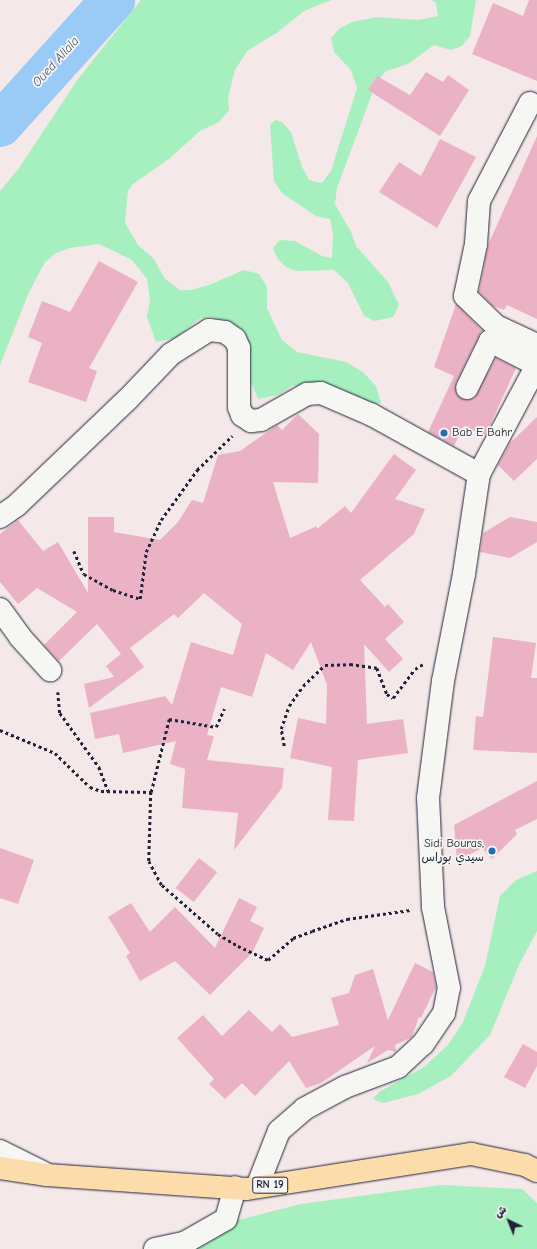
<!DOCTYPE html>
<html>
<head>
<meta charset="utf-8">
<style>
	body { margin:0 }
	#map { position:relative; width:537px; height:1249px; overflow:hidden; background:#f4e8e9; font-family:"Comic Neue","Playpen Sans Arabic",sans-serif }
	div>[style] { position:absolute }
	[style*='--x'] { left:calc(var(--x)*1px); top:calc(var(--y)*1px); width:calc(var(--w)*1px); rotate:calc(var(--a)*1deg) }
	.green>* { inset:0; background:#a6f0bf }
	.river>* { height:44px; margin:-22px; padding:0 22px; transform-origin:22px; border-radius:22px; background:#9acbf6 }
	.building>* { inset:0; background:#ebb2c6; transform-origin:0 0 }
	.path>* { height:2.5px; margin-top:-1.25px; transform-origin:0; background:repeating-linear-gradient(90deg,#22223b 0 3px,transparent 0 6px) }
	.roads { filter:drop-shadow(0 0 1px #22223b) drop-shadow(0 0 1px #22223b) }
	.street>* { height:22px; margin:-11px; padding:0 11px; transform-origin:11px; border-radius:11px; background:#f6f6f2 }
	.primary>* { height:22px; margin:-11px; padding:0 11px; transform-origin:11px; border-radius:11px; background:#fddcac }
	.dots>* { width:11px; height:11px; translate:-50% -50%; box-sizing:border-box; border:2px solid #f6f6f2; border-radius:50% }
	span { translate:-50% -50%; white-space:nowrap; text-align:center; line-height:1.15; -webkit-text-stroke:3.5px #f6f6f2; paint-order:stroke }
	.shield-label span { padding:1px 3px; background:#f6f6f2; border:1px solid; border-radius:3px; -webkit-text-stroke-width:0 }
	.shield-label { font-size:11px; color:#22223b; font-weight:700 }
	.poi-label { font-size:12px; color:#22223b }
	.left { translate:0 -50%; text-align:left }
	.right { translate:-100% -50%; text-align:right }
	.water-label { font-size:13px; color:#465573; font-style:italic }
	.north { position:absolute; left:489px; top:1201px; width:40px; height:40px; -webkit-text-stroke:3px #f6f6f2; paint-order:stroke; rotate:317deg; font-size:11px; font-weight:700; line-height:16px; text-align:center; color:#22223b }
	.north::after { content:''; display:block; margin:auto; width:14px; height:18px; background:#22223b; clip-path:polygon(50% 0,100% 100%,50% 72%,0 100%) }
</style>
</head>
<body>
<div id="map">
	<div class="green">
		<i style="clip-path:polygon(141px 0,331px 0,304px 11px,278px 32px,247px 51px,235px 70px,228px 97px,229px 110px,219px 122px,200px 131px,169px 159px,133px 184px,128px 191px,125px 223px,138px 245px,154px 259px,165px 279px,180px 290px,191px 290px,209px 285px,244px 270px,259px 274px,267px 287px,267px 308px,282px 340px,297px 352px,346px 362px,363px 372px,376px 386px,381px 403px,371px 405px,313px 384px,292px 386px,278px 395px,258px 399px,250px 380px,247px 337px,233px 325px,212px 317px,199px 319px,176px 338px,156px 342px,147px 317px,150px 300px,147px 279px,132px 260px,99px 244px,70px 248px,56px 253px,45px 262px,29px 292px,0 365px,0 191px,19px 168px,78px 79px)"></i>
		<i style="clip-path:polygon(432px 0,476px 0,470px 36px,462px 46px,451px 50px,434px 45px,408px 64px,386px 71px,376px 83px,337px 188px,335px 204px,351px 232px,356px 246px,388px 282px,399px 305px,393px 317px,375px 321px,364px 316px,348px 283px,334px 270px,296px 271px,286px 267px,278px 259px,273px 248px,280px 240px,295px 241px,322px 256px,332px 258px,333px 234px,330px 219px,316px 216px,282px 193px,274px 181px,270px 125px,275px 120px,282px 122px,291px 132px,302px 167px,309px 180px,322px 183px,331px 171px,357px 88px,351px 70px,334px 52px,331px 38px,339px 29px,352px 22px,377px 17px,418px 20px,438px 16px,436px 3px)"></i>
		<i style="clip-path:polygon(537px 871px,537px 931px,519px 965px,490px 1035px,451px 1076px,418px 1094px,383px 1103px,373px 1099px,379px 1092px,424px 1067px,448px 1045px,463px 1022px,485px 966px,500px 896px,516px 880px)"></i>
		<i style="clip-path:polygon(441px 1185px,522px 1189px,537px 1203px,537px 1249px,195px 1249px,211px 1227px,301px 1204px)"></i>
	</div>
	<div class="river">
		<i style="--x:0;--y:125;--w:169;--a:-47.9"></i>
	</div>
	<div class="building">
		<i style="clip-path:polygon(529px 0,537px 0,537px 81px,472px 54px,493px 3px,523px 16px)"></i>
		<i style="clip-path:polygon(426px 72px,443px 82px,448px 75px,469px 90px,440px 136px,368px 90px,377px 76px,410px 95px)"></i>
		<i style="clip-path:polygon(537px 136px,537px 319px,507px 305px,504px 310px,493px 306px,479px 292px,488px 245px)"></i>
		<i style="clip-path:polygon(440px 139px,476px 157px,437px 228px,379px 192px,399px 162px,421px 176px)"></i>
		<i style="clip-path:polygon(99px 261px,138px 282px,89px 368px,97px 371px,86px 402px,28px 382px,42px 343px,28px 337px,42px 301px,70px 312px)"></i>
		<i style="clip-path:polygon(456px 304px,482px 330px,456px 383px,457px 395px,467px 400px,474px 398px,496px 358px,516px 368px,485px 436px,464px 426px,454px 446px,428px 432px,454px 376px,434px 367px)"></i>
		<i style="clip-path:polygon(298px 414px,319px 434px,318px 483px,273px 482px,290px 538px,317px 526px,317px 529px,345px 506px,351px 513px,394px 454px,416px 470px,395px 499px,425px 509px,414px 534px,360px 580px,385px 607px,388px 604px,404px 622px,385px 639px,403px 659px,389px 672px,364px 644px,367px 724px,403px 719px,408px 753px,358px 760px,354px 821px,328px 820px,332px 767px,290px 758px,298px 718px,326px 724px,327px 685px,311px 642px,293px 670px,266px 653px,252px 697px,221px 687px,207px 735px,214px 736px,207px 760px,284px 768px,282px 788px,234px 850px,238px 813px,182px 808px,185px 769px,170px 764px,176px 741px,123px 753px,119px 734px,95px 739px,90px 713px,165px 696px,172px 705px,191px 642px,233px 655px,242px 624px,204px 593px,178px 618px,174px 614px,130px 648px,144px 667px,89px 708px,84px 684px,114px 677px,106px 666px,121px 654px,97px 624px,59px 661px,44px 645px,77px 612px,37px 588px,18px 604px,0 582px,0 534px,18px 520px,43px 551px,58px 542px,88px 593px,88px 517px,114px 517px,114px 532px,160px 540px,178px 522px,192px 500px,203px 503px,218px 455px,240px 451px,277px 425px,282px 430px)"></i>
		<i style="clip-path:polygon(537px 417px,537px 459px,514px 481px,498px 465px,510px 443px)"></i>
		<i style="clip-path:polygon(510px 517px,537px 522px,537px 542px,510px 558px,480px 552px,483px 533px)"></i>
		<i style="clip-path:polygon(493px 637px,536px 643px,531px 678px,537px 678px,537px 753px,473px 750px,476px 716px,483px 717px)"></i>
		<i style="clip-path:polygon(537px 781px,537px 819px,515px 830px,517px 834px,492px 859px,482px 848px,457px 861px,454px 825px)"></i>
		<i style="clip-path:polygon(0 848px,34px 860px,18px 904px,0 898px)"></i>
		<i style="left:199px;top:858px;width:23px;height:38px;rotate:38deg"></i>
		<i style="clip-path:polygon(239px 898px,257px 907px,250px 921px,264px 928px,252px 953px,210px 995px,175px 961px,140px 981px,126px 956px,130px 953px,108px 917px,131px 903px,150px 932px,175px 907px,215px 948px)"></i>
		<i style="clip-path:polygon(415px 963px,433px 972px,436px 987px,421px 1018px,419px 1017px,412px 1037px,395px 1045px,396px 1052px,388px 1050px,367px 1063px,375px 1046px,321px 1083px,306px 1088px,289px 1061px,255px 1096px,242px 1083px,225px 1099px,209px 1084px,214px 1079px,177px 1038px,203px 1015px,222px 1036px,249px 1010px,272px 1032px,280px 1024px,292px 1037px,339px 1025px,331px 998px,349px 993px,355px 975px,373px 969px,388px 1020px)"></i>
		<i style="clip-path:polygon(523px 1044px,537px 1052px,537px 1066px,525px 1088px,504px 1077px)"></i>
	</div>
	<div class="path">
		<i style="--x:74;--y:551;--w:25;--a:67"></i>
		<i style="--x:84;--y:574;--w:33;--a:29"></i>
		<i style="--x:113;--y:590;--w:28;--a:18"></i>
		<i style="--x:140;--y:599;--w:47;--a:-82.7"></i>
		<i style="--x:146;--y:552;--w:35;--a:-65"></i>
		<i style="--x:161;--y:520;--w:62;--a:-54.2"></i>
		<i style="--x:197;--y:470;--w:49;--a:-44.2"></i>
		<i style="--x:58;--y:692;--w:21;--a:85"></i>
		<i style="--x:60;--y:713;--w:67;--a:54.2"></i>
		<i style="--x:99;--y:767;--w:26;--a:69"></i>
		<i style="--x:0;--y:730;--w:60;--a:22.7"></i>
		<i style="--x:55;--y:753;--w:49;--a:44.2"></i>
		<i style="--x:90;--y:787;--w:12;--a:20"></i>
		<i style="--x:101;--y:791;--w:50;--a:1.1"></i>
		<i style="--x:151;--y:792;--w:69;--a:91.7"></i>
		<i style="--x:149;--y:861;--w:27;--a:62"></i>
		<i style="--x:162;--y:885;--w:74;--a:41.2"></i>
		<i style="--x:218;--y:934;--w:23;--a:31"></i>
		<i style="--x:238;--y:946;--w:33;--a:25"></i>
		<i style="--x:268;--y:960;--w:33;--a:-41"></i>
		<i style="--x:293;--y:938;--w:20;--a:-20"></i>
		<i style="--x:312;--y:931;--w:37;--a:-19"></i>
		<i style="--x:347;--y:919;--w:64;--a:-8.1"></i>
		<i style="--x:284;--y:746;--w:17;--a:-100"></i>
		<i style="--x:281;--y:729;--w:24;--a:-71"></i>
		<i style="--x:289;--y:706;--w:24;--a:-55"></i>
		<i style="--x:303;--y:686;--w:30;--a:-44"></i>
		<i style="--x:325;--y:665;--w:25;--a:-2"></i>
		<i style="--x:350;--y:664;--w:27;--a:8"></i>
		<i style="--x:377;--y:668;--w:28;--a:69"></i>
		<i style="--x:387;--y:694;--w:7;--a:34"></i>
		<i style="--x:393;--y:698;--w:36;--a:-53"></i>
		<i style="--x:415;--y:669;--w:9;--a:-32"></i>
		<i style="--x:151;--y:792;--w:75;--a:-76.1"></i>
		<i style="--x:169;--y:719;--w:48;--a:9.7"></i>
		<i style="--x:216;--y:727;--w:20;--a:-66"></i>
	</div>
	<div class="roads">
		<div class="street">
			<i style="--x:530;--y:103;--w:110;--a:117.5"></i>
			<i style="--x:479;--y:201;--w:43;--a:94"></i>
			<i style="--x:476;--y:244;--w:53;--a:101.9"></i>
			<i style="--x:465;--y:296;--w:43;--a:44.1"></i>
			<i style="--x:496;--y:326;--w:45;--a:24.9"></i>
			<i style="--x:467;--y:388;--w:52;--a:-63.9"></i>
			<i style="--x:490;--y:341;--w:53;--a:27.1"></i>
			<i style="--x:0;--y:517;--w:21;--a:-35"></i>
			<i style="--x:17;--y:505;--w:153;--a:-43.7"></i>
			<i style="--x:128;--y:399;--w:62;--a:-46.3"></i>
			<i style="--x:171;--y:354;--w:45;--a:-32.3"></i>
			<i style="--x:209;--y:330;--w:16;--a:7"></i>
			<i style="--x:225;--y:332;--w:12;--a:35"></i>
			<i style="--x:235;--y:339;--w:10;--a:66"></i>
			<i style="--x:239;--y:348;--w:59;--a:90"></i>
			<i style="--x:239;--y:407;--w:9;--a:69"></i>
			<i style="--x:242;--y:415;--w:11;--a:34"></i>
			<i style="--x:251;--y:421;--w:10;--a:-6"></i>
			<i style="--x:261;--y:420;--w:53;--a:-29.5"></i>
			<i style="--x:307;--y:394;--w:14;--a:-4"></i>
			<i style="--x:321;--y:393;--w:56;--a:23.3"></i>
			<i style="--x:372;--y:415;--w:122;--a:28.9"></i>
			<i style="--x:0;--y:609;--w:34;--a:54"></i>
			<i style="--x:20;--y:637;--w:45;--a:47.7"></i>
			<i style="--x:0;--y:1151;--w:49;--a:26.6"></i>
			<i style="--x:257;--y:1187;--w:60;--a:-68.6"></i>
			<i style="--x:279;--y:1131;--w:33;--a:-41"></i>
			<i style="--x:304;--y:1109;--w:47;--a:-28.2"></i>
			<i style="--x:345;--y:1087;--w:57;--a:-20.7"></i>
			<i style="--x:398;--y:1067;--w:34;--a:-43"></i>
			<i style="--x:423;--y:1044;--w:37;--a:-56"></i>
			<i style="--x:444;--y:1013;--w:25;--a:-79"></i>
			<i style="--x:449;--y:988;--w:83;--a:-101.2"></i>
			<i style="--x:433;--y:907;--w:109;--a:-92.6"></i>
			<i style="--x:428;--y:798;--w:118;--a:-82.7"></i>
			<i style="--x:443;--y:681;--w:109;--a:-78.9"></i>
			<i style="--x:464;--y:574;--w:101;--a:-81.5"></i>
			<i style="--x:479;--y:474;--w:123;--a:-62"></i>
			<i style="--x:155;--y:1249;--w:30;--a:-12"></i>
			<i style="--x:184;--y:1243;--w:48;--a:-29.7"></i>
			<i style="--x:226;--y:1219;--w:33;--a:-74"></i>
		</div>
		<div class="primary">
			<i style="--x:0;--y:1168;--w:48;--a:8.5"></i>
			<i style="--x:47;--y:1175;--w:200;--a:4"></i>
			<i style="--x:247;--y:1189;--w:227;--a:-8.9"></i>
			<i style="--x:471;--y:1154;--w:55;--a:11.5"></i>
			<i style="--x:525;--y:1165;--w:13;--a:27"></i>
		</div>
	</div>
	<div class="dots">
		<i style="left:444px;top:433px;background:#1f6fb2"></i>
		<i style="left:492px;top:851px;background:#1f6fb2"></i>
	</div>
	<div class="shield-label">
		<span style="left:270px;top:1185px">RN 19</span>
	</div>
	<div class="poi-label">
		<span class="left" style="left:452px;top:433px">Bab E Bahr</span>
		<span class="right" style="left:484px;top:851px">Sidi Bouras,<br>سيدي بوراس</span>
	</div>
	<div class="water-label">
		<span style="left:56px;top:62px;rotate:-48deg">Oued Allala</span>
	</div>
	<div class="north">ش</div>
</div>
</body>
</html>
